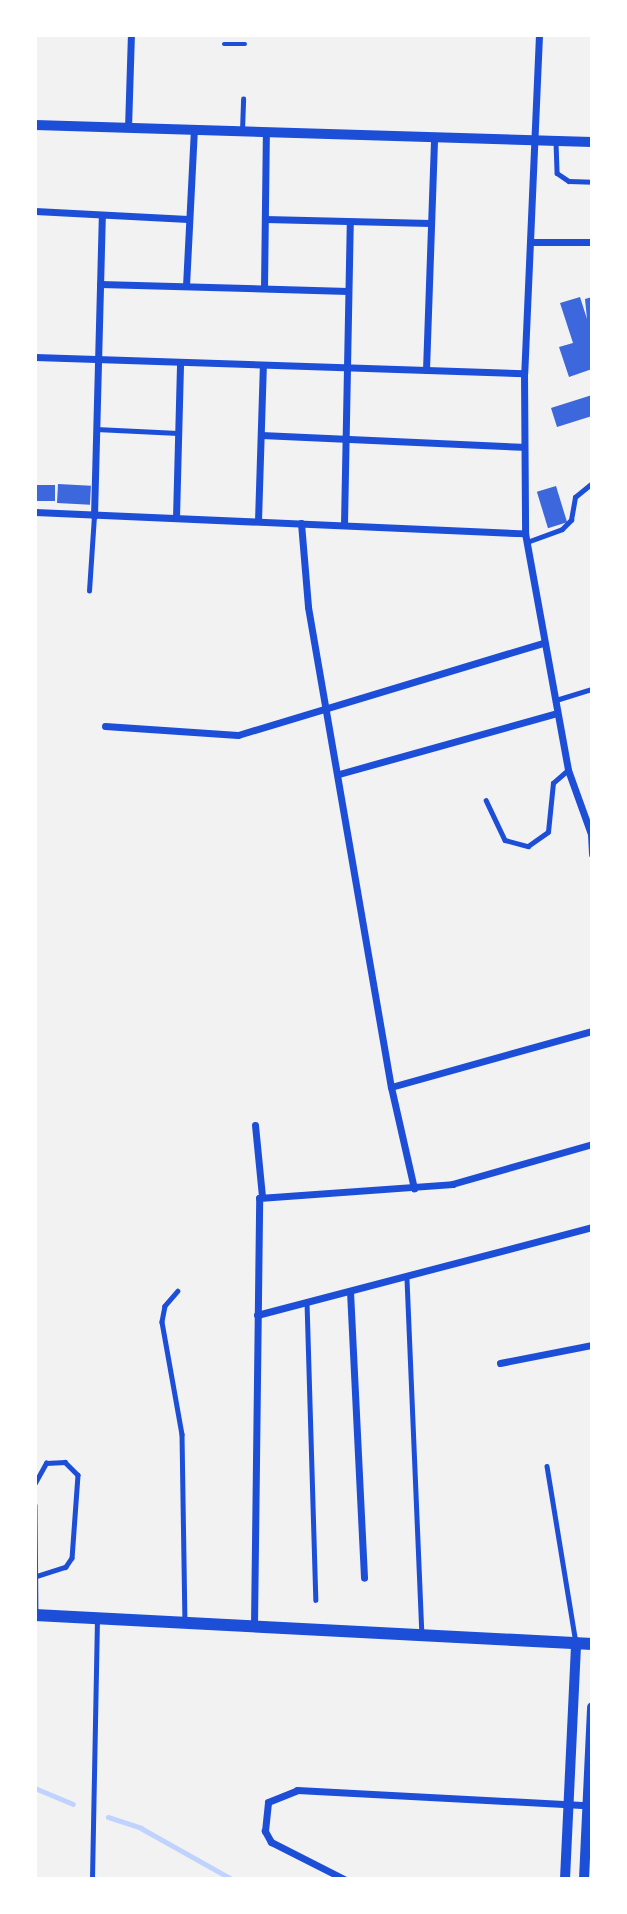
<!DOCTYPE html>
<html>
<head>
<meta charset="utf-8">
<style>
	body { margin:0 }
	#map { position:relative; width:627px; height:1914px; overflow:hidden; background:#f2f2f2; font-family:"Roboto Condensed",sans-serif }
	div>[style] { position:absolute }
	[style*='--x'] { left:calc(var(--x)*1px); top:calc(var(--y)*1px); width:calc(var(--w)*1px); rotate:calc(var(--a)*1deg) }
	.stream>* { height:4.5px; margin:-2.25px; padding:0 2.25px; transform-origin:2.25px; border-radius:2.25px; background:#bfd3fe }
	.building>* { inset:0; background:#3d67dc; transform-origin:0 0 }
	.service>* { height:4.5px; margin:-2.25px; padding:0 2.25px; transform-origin:2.25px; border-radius:2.25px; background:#1d4ed8 }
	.minor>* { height:7px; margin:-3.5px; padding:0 3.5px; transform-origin:3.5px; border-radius:3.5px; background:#1d4ed8 }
	.tertiary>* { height:10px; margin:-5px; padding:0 5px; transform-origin:5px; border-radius:5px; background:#1d4ed8 }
	.secondary>* { height:12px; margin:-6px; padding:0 6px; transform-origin:6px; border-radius:6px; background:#1d4ed8 }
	span { translate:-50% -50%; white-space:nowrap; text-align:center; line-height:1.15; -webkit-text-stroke:5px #fff; paint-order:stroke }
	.frame { position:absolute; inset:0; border:37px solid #fff; pointer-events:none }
</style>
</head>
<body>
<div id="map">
	<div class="stream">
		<i style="--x:35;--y:1788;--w:41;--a:22.8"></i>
		<i style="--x:108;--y:1817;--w:35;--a:18"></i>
		<i style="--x:141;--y:1828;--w:104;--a:29.3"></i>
	</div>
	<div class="building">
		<i style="clip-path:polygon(580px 297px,587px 319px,585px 299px,592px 297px,592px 369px,569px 377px,559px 347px,573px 343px,560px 303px)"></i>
		<i style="clip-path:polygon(592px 395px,592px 416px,557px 427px,551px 408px)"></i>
		<i style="left:58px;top:484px;width:33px;height:19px;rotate:3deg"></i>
		<i style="left:35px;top:485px;width:20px;height:16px"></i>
		<i style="left:556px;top:486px;width:38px;height:20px;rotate:73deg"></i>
	</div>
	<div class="service">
		<i style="--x:224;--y:44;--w:21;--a:0"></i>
		<i style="--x:242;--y:131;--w:32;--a:-88"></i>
		<i style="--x:556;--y:142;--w:31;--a:88"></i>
		<i style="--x:557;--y:173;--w:14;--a:34"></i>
		<i style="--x:569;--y:181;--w:23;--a:2"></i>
		<i style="--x:96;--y:429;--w:82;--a:2.8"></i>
		<i style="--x:527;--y:542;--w:37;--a:-20"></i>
		<i style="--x:562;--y:529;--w:13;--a:-45"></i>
		<i style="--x:571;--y:520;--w:23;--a:-80"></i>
		<i style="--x:575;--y:497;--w:22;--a:-39"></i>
		<i style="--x:89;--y:591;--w:75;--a:-86.2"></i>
		<i style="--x:556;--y:700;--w:38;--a:-17"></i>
		<i style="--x:486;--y:800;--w:44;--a:64.6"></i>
		<i style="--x:505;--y:840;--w:24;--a:15"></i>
		<i style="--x:528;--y:846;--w:24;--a:-35"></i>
		<i style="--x:548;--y:832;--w:49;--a:-84.2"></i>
		<i style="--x:553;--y:783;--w:20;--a:-41"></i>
		<i style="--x:407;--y:1279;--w:356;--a:87.6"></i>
		<i style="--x:178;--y:1291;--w:20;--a:131"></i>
		<i style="--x:165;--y:1306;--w:16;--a:101"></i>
		<i style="--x:162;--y:1322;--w:114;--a:79.9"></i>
		<i style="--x:182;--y:1434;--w:188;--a:89.1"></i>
		<i style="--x:307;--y:1302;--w:298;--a:88.3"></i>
		<i style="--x:547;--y:1466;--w:179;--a:80.7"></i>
		<i style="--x:35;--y:1483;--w:23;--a:-61"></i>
		<i style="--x:46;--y:1463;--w:19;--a:-3"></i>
		<i style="--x:65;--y:1462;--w:18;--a:45"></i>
		<i style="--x:78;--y:1475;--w:83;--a:94.1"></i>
		<i style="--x:72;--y:1558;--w:11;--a:124"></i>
		<i style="--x:66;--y:1567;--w:29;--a:162"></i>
		<i style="--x:35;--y:1505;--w:109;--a:89.5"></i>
		<i style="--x:92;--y:1879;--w:259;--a:-88.9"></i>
	</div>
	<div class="minor">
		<i style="--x:539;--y:35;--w:338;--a:92.5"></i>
		<i style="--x:524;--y:373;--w:160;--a:89.6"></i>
		<i style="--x:525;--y:533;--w:241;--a:79.7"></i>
		<i style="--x:568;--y:770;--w:68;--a:70.2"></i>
		<i style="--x:591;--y:834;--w:20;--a:87"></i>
		<i style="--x:128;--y:128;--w:93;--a:-88.2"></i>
		<i style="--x:35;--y:211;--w:153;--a:3"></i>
		<i style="--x:265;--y:219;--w:165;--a:1.4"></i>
		<i style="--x:530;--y:242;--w:62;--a:0"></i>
		<i style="--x:100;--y:284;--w:248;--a:1.6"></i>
		<i style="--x:186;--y:286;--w:156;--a:-87.1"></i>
		<i style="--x:264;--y:288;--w:156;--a:-89.3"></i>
		<i style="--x:35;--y:357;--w:489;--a:1.9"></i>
		<i style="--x:426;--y:370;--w:232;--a:-88"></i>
		<i style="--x:261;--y:435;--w:260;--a:2.6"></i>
		<i style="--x:35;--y:512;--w:490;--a:2.5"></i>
		<i style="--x:94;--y:516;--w:301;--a:-88.5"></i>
		<i style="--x:176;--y:518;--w:155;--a:-88.5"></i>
		<i style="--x:258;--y:521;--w:156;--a:-88.2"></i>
		<i style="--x:301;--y:523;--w:84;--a:85.2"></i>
		<i style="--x:308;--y:607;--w:487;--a:80.2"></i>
		<i style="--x:391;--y:1087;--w:104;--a:77.2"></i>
		<i style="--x:344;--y:524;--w:301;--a:-88.9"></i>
		<i style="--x:105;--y:726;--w:133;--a:3.9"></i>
		<i style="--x:238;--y:735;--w:319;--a:-16.8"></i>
		<i style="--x:339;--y:774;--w:226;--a:-15.6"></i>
		<i style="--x:391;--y:1087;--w:209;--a:-15.6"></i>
		<i style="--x:255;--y:1125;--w:71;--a:84.4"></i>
		<i style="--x:350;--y:1291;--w:287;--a:87.2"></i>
		<i style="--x:257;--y:1315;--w:346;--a:-14.7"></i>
		<i style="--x:500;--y:1363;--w:94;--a:-11.1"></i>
		<i style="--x:254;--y:1625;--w:427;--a:-89.3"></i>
		<i style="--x:259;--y:1198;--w:194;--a:-4.1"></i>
		<i style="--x:452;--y:1184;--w:146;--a:-15.9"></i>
		<i style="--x:344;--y:1879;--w:82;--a:-153.1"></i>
		<i style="--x:271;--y:1842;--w:13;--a:-119"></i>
		<i style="--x:265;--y:1831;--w:29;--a:-84"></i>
		<i style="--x:268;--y:1802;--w:31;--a:-22"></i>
		<i style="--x:297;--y:1790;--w:290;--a:3"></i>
	</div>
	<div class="tertiary">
		<i style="--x:35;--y:125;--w:557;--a:1.75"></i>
		<i style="--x:565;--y:1879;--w:235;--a:-87.3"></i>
		<i style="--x:584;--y:1879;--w:172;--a:-87.3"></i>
	</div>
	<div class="secondary">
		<i style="--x:35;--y:1615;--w:558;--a:2.98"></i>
	</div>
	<div class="frame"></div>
</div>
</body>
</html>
